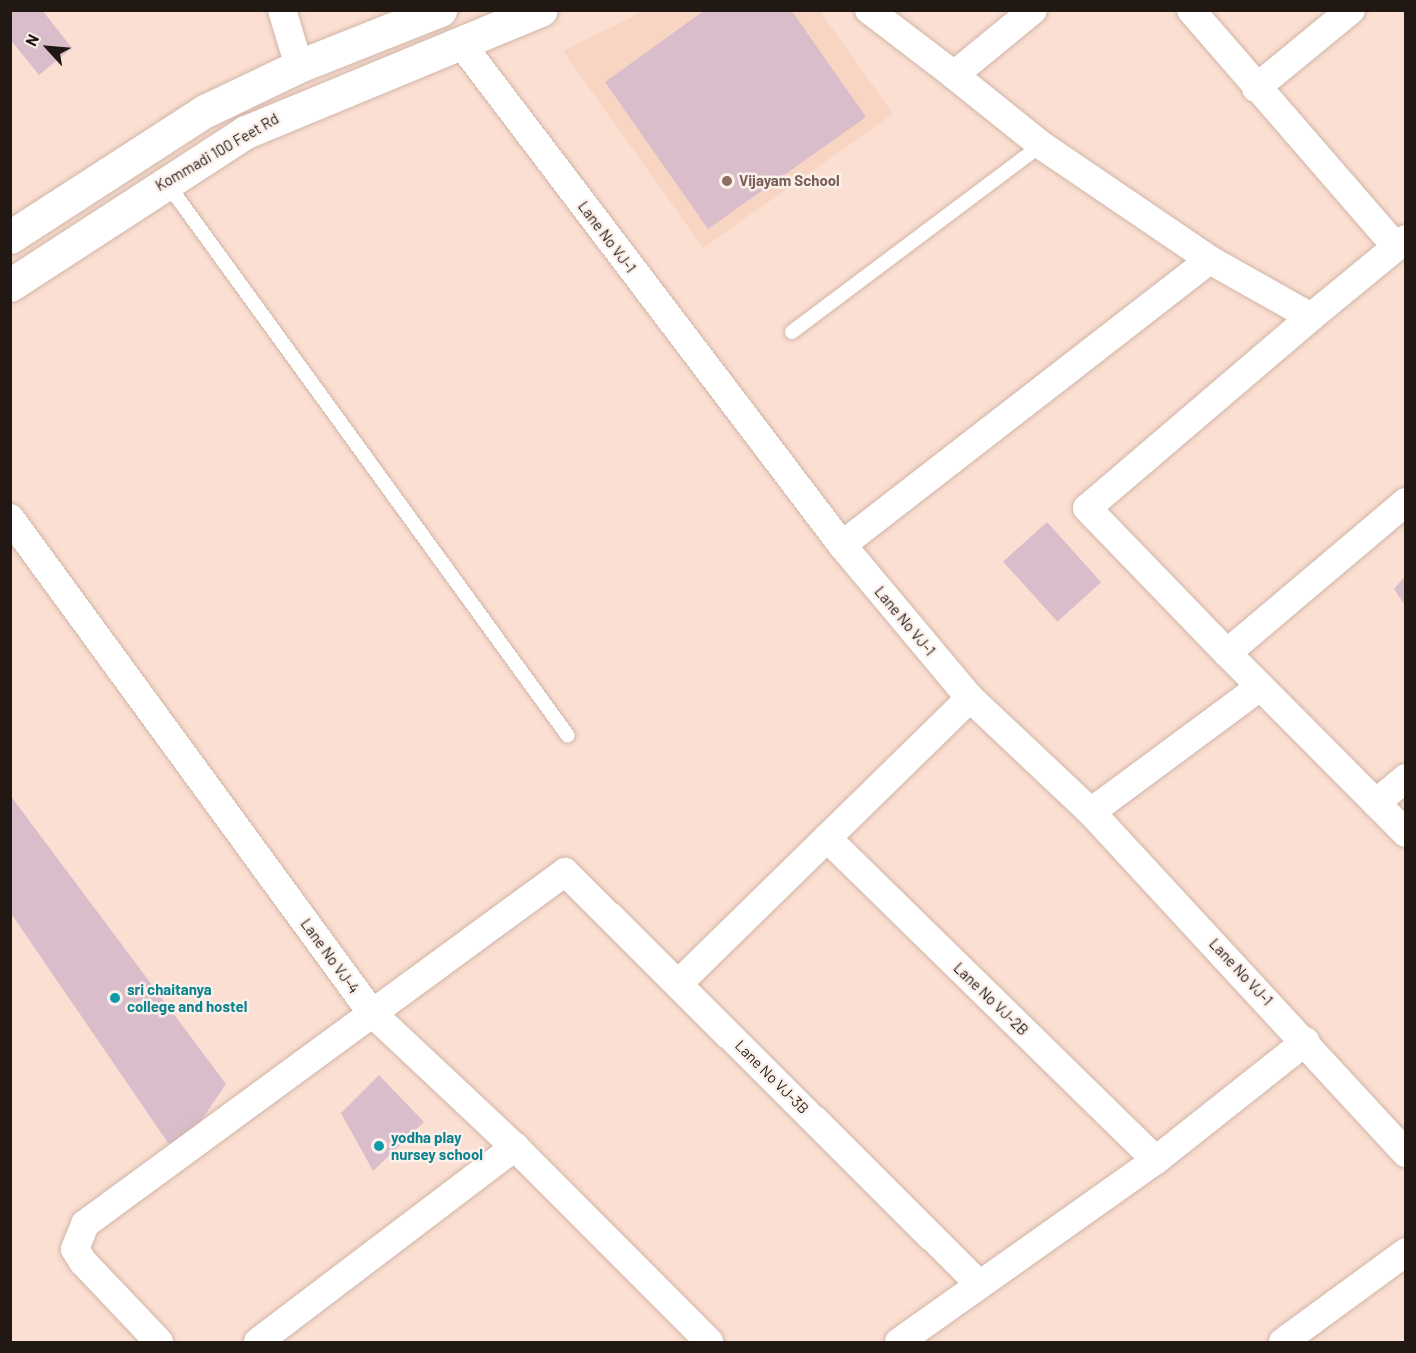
<!DOCTYPE html>
<html>
<head>
<meta charset="utf-8">
<style>
	body { margin:0 }
	#map { position:relative; width:1416px; height:1353px; overflow:hidden; background:#fbdfd2; font-family:Barlow,sans-serif }
	div>[style] { position:absolute }
	[style*='--x'] { left:calc(var(--x)*1px); top:calc(var(--y)*1px); width:calc(var(--w)*1px); rotate:calc(var(--a)*1deg) }
	.built>* { inset:0; background:#f8d4c3 }
	.building>* { inset:0; background:#d9bdcb; transform-origin:0 0 }
	.roads { filter:drop-shadow(0 0 2px #d0b5a8) drop-shadow(0 0 2px #d0b5a8) }
	.lane>* { height:14px; margin:-7px; padding:0 7px; transform-origin:7px; border-radius:7px; background:#fff }
	.street>* { height:28px; margin:-14px; padding:0 14px; transform-origin:14px; border-radius:14px; background:#fff }
	.secondary>* { height:33px; margin:-16.5px; padding:0 16.5px; transform-origin:16.5px; border-radius:16.5px; background:#fff }
	.dots>* { width:16px; height:16px; translate:-50% -50%; box-sizing:border-box; border:3px solid #fcf0eb; border-radius:50% }
	span { translate:-50% -50%; white-space:nowrap; text-align:center; line-height:1.15; -webkit-text-stroke:5px #fcf0eb; paint-order:stroke }
	.street-label { font-size:15px; color:#211813 }
	.education-label { font-size:15px; color:#785e54; font-weight:700 }
	.left { translate:0 -50%; text-align:left }
	.culture-label { font-size:15px; color:#0d838f; font-weight:700 }
	.frame { position:absolute; inset:0; border:12px solid #211813; pointer-events:none }
	.north { position:absolute; left:18px; top:18px; width:60px; height:60px; -webkit-text-stroke:4px #fcf0eb; paint-order:stroke; rotate:296deg; font-size:16px; font-weight:700; line-height:24px; text-align:center; color:#211813 }
	.north::after { content:''; display:block; margin:auto; width:21px; height:27px; background:#211813; clip-path:polygon(50% 0,100% 100%,50% 72%,0 100%) }
</style>
</head>
<body>
<div id="map">
	<div class="built">
		<i style="clip-path:polygon(644px 11px,820px 11px,893px 114px,703px 248px,563px 51px)"></i>
	</div>
	<div class="building">
		<i style="clip-path:polygon(10px 10px,42px 10px,72px 48px,39px 75px,10px 39px)"></i>
		<i style="clip-path:polygon(705px 10px,791px 10px,866px 117px,708px 229px,605px 82px)"></i>
		<i style="left:1047px;top:522px;width:81px;height:59px;rotate:48deg"></i>
		<i style="clip-path:polygon(1406px 575px,1406px 607px,1394px 589px)"></i>
		<i style="clip-path:polygon(10px 795px,226px 1084px,177px 1156px,10px 912px)"></i>
		<i style="clip-path:polygon(379px 1075px,424px 1122px,373px 1171px,341px 1113px)"></i>
	</div>
	<div class="roads">
		<div class="lane">
			<i style="--x:166;--y:182;--w:684;--a:54.03"></i>
			<i style="--x:792;--y:332;--w:311;--a:-36.9"></i>
		</div>
		<div class="street">
			<i style="--x:282;--y:10;--w:59;--a:73.1"></i>
			<i style="--x:869;--y:10;--w:107;--a:37.4"></i>
			<i style="--x:954;--y:75;--w:102;--a:-39.4"></i>
			<i style="--x:1191;--y:10;--w:313;--a:49.1"></i>
			<i style="--x:460;--y:42;--w:632;--a:52.79"></i>
			<i style="--x:842;--y:545;--w:199;--a:50.1"></i>
			<i style="--x:970;--y:698;--w:166;--a:43.3"></i>
			<i style="--x:1091;--y:812;--w:464;--a:47.3"></i>
			<i style="--x:954;--y:75;--w:112;--a:38.8"></i>
			<i style="--x:1041;--y:145;--w:204;--a:34.2"></i>
			<i style="--x:1210;--y:260;--w:116;--a:29.4"></i>
			<i style="--x:1311;--y:317;--w:123;--a:-39.4"></i>
			<i style="--x:1256;--y:88;--w:123;--a:-39.4"></i>
			<i style="--x:1311;--y:317;--w:294;--a:139.5"></i>
			<i style="--x:1087;--y:508;--w:202;--a:46"></i>
			<i style="--x:1227;--y:653;--w:234;--a:-40.2"></i>
			<i style="--x:10;--y:518;--w:612;--a:53.84"></i>
			<i style="--x:371;--y:1012;--w:197;--a:43.2"></i>
			<i style="--x:515;--y:1147;--w:275;--a:45.1"></i>
			<i style="--x:842;--y:545;--w:465;--a:-37.8"></i>
			<i style="--x:1227;--y:653;--w:254;--a:45.2"></i>
			<i style="--x:1376;--y:803;--w:39;--a:-40"></i>
			<i style="--x:1091;--y:812;--w:210;--a:-36.5"></i>
			<i style="--x:827;--y:838;--w:460;--a:44.4"></i>
			<i style="--x:679;--y:983;--w:407;--a:-44.4"></i>
			<i style="--x:159;--y:1342;--w:110;--a:-133.5"></i>
			<i style="--x:83;--y:1262;--w:15;--a:-122"></i>
			<i style="--x:75;--y:1249;--w:27;--a:-68"></i>
			<i style="--x:85;--y:1224;--w:595;--a:-36.25"></i>
			<i style="--x:565;--y:872;--w:583;--a:44.86"></i>
			<i style="--x:258;--y:1342;--w:323;--a:-37.2"></i>
			<i style="--x:899;--y:1342;--w:315;--a:-35.3"></i>
			<i style="--x:1156;--y:1160;--w:191;--a:-38.4"></i>
			<i style="--x:1283;--y:1342;--w:152;--a:-36.2"></i>
		</div>
		<div class="secondary">
			<i style="--x:10;--y:237;--w:232;--a:-32.9"></i>
			<i style="--x:205;--y:111;--w:104;--a:-25.6"></i>
			<i style="--x:299;--y:66;--w:152;--a:-21.7"></i>
			<i style="--x:10;--y:285;--w:281;--a:-33"></i>
			<i style="--x:246;--y:132;--w:319;--a:-22.5"></i>
		</div>
	</div>
	<div class="dots">
		<i style="left:727px;top:181px;background:#8d6e63"></i>
		<i style="left:115px;top:998px;background:#0f9aa8"></i>
		<i style="left:379px;top:1146px;background:#0f9aa8"></i>
	</div>
	<div class="street-label">
		<span style="left:217px;top:152px;rotate:-30deg">Kommadi 100 Feet Rd</span>
		<span style="left:607px;top:237px;rotate:53deg">Lane No VJ-1</span>
		<span style="left:905px;top:621px;rotate:50deg">Lane No VJ-1</span>
		<span style="left:330px;top:956px;rotate:54deg">Lane No VJ-4</span>
		<span style="left:1241px;top:972px;rotate:47deg">Lane No VJ-1</span>
		<span style="left:991px;top:999px;rotate:44deg">Lane No VJ-2B</span>
		<span style="left:772px;top:1077px;rotate:45deg">Lane No VJ-3B</span>
	</div>
	<div class="education-label">
		<span class="left" style="left:739px;top:181px">Vijayam School</span>
	</div>
	<div class="culture-label">
		<span class="left" style="left:127px;top:998px">sri chaitanya<br>college and hostel</span>
		<span class="left" style="left:391px;top:1146px">yodha play<br>nursey school</span>
	</div>
	<div class="frame"></div>
	<div class="north">N</div>
</div>
</body>
</html>
